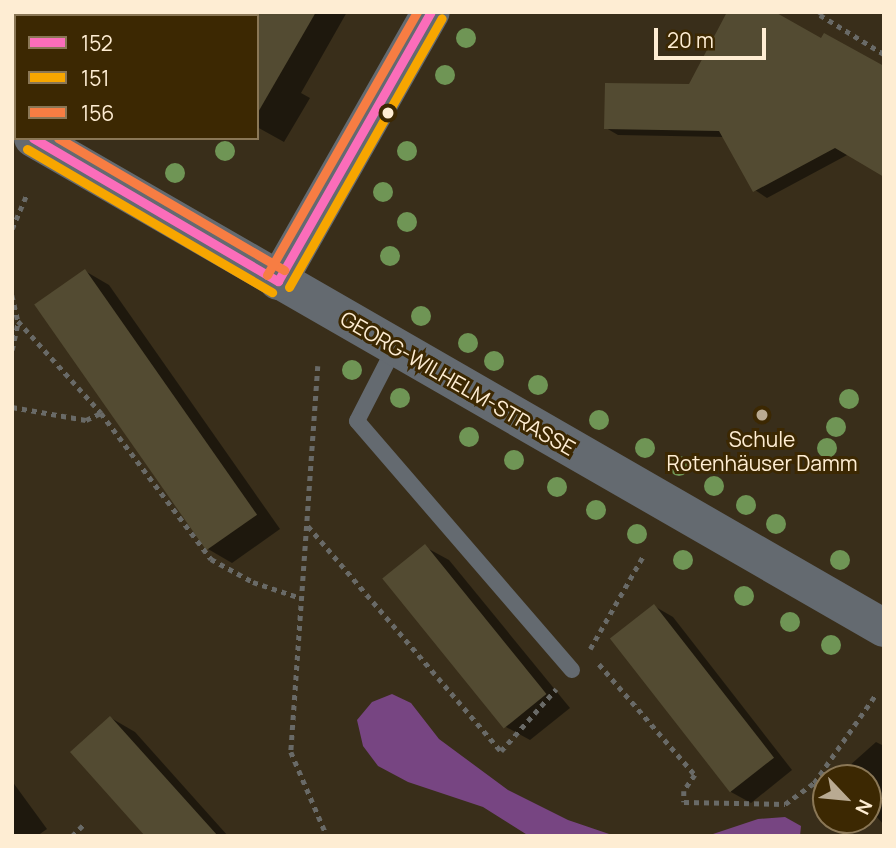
<!DOCTYPE html>
<html>
<head>
<meta charset="utf-8">
<style>
	body { margin:0 }
	#map { position:relative; width:896px; height:848px; overflow:hidden; background:#392e1a; font-family:Manrope,sans-serif }
	div>[style] { position:absolute }
	[style*='--x'] { left:calc(var(--x)*1px); top:calc(var(--y)*1px); width:calc(var(--w)*1px); rotate:calc(var(--a)*1deg) }
	.water>* { inset:0; background:#774582 }
	.shadow>* { inset:0; background:#0007; transform-origin:0 0 }
	.building>* { inset:0; background:#534b32; transform-origin:0 0 }
	.path>* { height:4.5px; margin-top:-2.25px; transform-origin:0; background:repeating-linear-gradient(90deg,#696a67 0 5px,transparent 0 10px) }
	.service>* { height:16px; margin:-8px; padding:0 8px; transform-origin:8px; border-radius:8px; background:#646a70 }
	.tertiary>* { height:38px; margin:-19px; padding:0 19px; transform-origin:19px; border-radius:19px; background:#646a70 }
	.bus-1>* { height:9px; margin:-4.5px; padding:0 4.5px; transform-origin:4.5px; border-radius:4.5px; background:#fb6dba }
	.bus-2>* { height:9px; margin:-4.5px; padding:0 4.5px; transform-origin:4.5px; border-radius:4.5px; background:#f7a600 }
	.bus-3>* { height:9px; margin:-4.5px; padding:0 4.5px; transform-origin:4.5px; border-radius:4.5px; background:#f77d43 }
	.trees>* { width:20px; height:20px; margin:-10px; border-radius:50%; background:#6f9555 }
	.dots>* { width:19px; height:19px; translate:-50% -50%; box-sizing:border-box; border:4px solid #3c2802; border-radius:50% }
	span { translate:-50% -50%; white-space:nowrap; text-align:center; line-height:1.15; -webkit-text-stroke:6px #3c2802; paint-order:stroke }
	.street-label { font-size:21px; color:#feedd3 }
	.poi-label { font-size:21px; color:#feedd3 }
	.frame { position:absolute; inset:0; border:14px solid #feedd3; pointer-events:none }
	.legend { position:absolute; left:14px; top:14px; width:245px; height:126px; box-sizing:border-box; background:#3c2802; border:2px solid #8a7756; margin:0; padding:9px 12px; list-style:none; font-size:21px; color:#feedd3 }
	.legend li { display:flex; align-items:center; gap:14px; height:35px }
	.legend b { width:35px; border:2px solid #8a7756 }
	.north { position:absolute; left:812px; top:764px; width:70px; height:70px; box-sizing:border-box; background:#3c2802; border:2px solid #8a7756; border-radius:50%; rotate:116deg; font-size:19px; font-weight:700; line-height:28px; text-align:center; color:#feedd3 }
	.north::after { content:''; display:block; margin:auto; width:24px; height:32px; background:#b9aa92; clip-path:polygon(50% 0,100% 100%,50% 72%,0 100%) }
	.scale { position:absolute; left:654px; top:28px; width:112px; height:32px; box-sizing:border-box; border:4px solid #feedd3; border-top:0; padding-left:9px; font-size:21px; line-height:24px; white-space:nowrap; color:#feedd3; -webkit-text-stroke:5px #3c2802; paint-order:stroke }
</style>
</head>
<body>
<div id="map">
	<div class="water">
		<i style="clip-path:polygon(392px 694px,411px 703px,439px 739px,508px 790px,568px 820px,615px 836px,529px 836px,483px 807px,408px 782px,378px 766px,363px 746px,357px 720px,372px 702px)"></i>
		<i style="clip-path:polygon(785px 817px,801px 826px,800px 836px,707px 836px,758px 819px)"></i>
	</div>
	<div class="shadow">
		<i style="left:58px;top:12px;width:102px;height:7px"></i>
		<i style="clip-path:polygon(257px 12px,347px 12px,301px 93px,310px 98px,284px 142px,257px 127px)"></i>
		<i style="clip-path:polygon(822px 40px,849px 154px,767px 198px,755px 190px,724px 137px,618px 135px,606px 128px,690px 86px)"></i>
		<i style="clip-path:polygon(85px 271px,109px 285px,280px 529px,232px 563px,208px 549px)"></i>
		<i style="clip-path:polygon(425px 547px,449px 560px,570px 708px,530px 740px,506px 727px)"></i>
		<i style="clip-path:polygon(654px 606px,673px 617px,792px 770px,751px 803px,731px 792px)"></i>
		<i style="clip-path:polygon(111px 718px,135px 732px,228px 836px,148px 836px)"></i>
		<i style="clip-path:polygon(876px 742px,884px 746px,884px 825px,868px 807px,868px 778px,839px 775px)"></i>
		<i style="clip-path:polygon(12px 781px,47px 829px,37px 836px,12px 836px)"></i>
	</div>
	<div class="building">
		<i style="clip-path:polygon(257px 12px,316px 12px,257px 114px)"></i>
		<i style="clip-path:polygon(727px 12px,775px 12px,821px 38px,824px 33px,884px 66px,884px 177px,835px 148px,753px 192px,719px 131px,604px 129px,605px 83px,689px 84px)"></i>
		<i style="left:85px;top:269px;width:300px;height:62px;rotate:55deg"></i>
		<i style="left:425px;top:544px;width:193px;height:55px;rotate:51deg"></i>
		<i style="left:654px;top:604px;width:195px;height:56px;rotate:52deg"></i>
		<i style="clip-path:polygon(110px 716px,218px 836px,145px 836px,70px 752px)"></i>
	</div>
	<div class="path">
		<i style="--x:220;--y:12;--w:7;--a:0"></i>
		<i style="--x:822;--y:12;--w:4;--a:124"></i>
		<i style="--x:820;--y:15;--w:75;--a:31.4"></i>
		<i style="--x:12;--y:229;--w:38;--a:-67"></i>
		<i style="--x:12;--y:295;--w:27;--a:77"></i>
		<i style="--x:18;--y:321;--w:124;--a:47.9"></i>
		<i style="--x:12;--y:350;--w:29;--a:-78"></i>
		<i style="--x:318;--y:366;--w:387;--a:94"></i>
		<i style="--x:291;--y:752;--w:91;--a:66.8"></i>
		<i style="--x:12;--y:407;--w:75;--a:10"></i>
		<i style="--x:86;--y:420;--w:17;--a:-25"></i>
		<i style="--x:101;--y:413;--w:183;--a:53"></i>
		<i style="--x:211;--y:559;--w:48;--a:28.7"></i>
		<i style="--x:253;--y:582;--w:51;--a:18.4"></i>
		<i style="--x:308;--y:526;--w:296;--a:49.4"></i>
		<i style="--x:501;--y:751;--w:83;--a:-48.4"></i>
		<i style="--x:590;--y:649;--w:107;--a:-60.3"></i>
		<i style="--x:599;--y:664;--w:147;--a:49.1"></i>
		<i style="--x:695;--y:775;--w:19;--a:125"></i>
		<i style="--x:684;--y:791;--w:11;--a:90"></i>
		<i style="--x:684;--y:802;--w:101;--a:1.1"></i>
		<i style="--x:785;--y:804;--w:36;--a:-36"></i>
		<i style="--x:814;--y:783;--w:19;--a:51"></i>
		<i style="--x:814;--y:783;--w:108;--a:-55.1"></i>
		<i style="--x:844;--y:820;--w:21;--a:51"></i>
		<i style="--x:72;--y:836;--w:20;--a:-45"></i>
	</div>
	<div class="service">
		<i style="--x:395;--y:347;--w:83;--a:117.2"></i>
		<i style="--x:357;--y:421;--w:329;--a:49.2"></i>
	</div>
	<div class="tertiary">
		<i style="--x:33;--y:138;--w:982;--a:29.93"></i>
		<i style="--x:278;--y:281;--w:309;--a:-60.4"></i>
	</div>
	<div class="bus-1">
		<i style="--x:33;--y:138;--w:284;--a:30.3"></i>
		<i style="--x:278;--y:281;--w:309;--a:-60.4"></i>
	</div>
	<div class="bus-2">
		<i style="--x:27;--y:149;--w:284;--a:30.3"></i>
		<i style="--x:289;--y:287;--w:309;--a:-60.4"></i>
	</div>
	<div class="bus-3">
		<i style="--x:58;--y:138;--w:262;--a:30.3"></i>
		<i style="--x:267;--y:275;--w:303;--a:-60.3"></i>
	</div>
	<div class="trees">
		<i style="left:466px;top:38px"></i>
		<i style="left:445px;top:75px"></i>
		<i style="left:225px;top:151px"></i>
		<i style="left:407px;top:151px"></i>
		<i style="left:175px;top:173px"></i>
		<i style="left:383px;top:192px"></i>
		<i style="left:407px;top:222px"></i>
		<i style="left:390px;top:256px"></i>
		<i style="left:421px;top:316px"></i>
		<i style="left:468px;top:343px"></i>
		<i style="left:494px;top:361px"></i>
		<i style="left:352px;top:370px"></i>
		<i style="left:538px;top:385px"></i>
		<i style="left:400px;top:398px"></i>
		<i style="left:849px;top:399px"></i>
		<i style="left:599px;top:420px"></i>
		<i style="left:836px;top:427px"></i>
		<i style="left:469px;top:437px"></i>
		<i style="left:645px;top:448px"></i>
		<i style="left:827px;top:448px"></i>
		<i style="left:514px;top:460px"></i>
		<i style="left:679px;top:466px"></i>
		<i style="left:714px;top:486px"></i>
		<i style="left:557px;top:487px"></i>
		<i style="left:746px;top:505px"></i>
		<i style="left:596px;top:510px"></i>
		<i style="left:776px;top:524px"></i>
		<i style="left:637px;top:534px"></i>
		<i style="left:683px;top:560px"></i>
		<i style="left:840px;top:560px"></i>
		<i style="left:744px;top:596px"></i>
		<i style="left:790px;top:622px"></i>
		<i style="left:831px;top:645px"></i>
	</div>
	<div class="dots">
		<i style="left:388px;top:113px;background:#feedd3"></i>
		<i style="left:762px;top:415px;background:#b9aa92"></i>
	</div>
	<div class="street-label">
		<span style="left:458px;top:383px;rotate:30deg">GEORG-WILHELM-STRASSE</span>
	</div>
	<div class="poi-label">
		<span style="left:762px;top:451px">Schule<br>Rotenhäuser Damm</span>
	</div>
	<div class="frame"></div>
	<ul class="legend">
	<li><b style="height:9px;background:#fb6dba"></b>152</li>
	<li><b style="height:9px;background:#f7a600"></b>151</li>
	<li><b style="height:9px;background:#f77d43"></b>156</li>
	</ul>
	<div class="north">N</div>
	<div class="scale">20 m</div>
</div>
</body>
</html>
